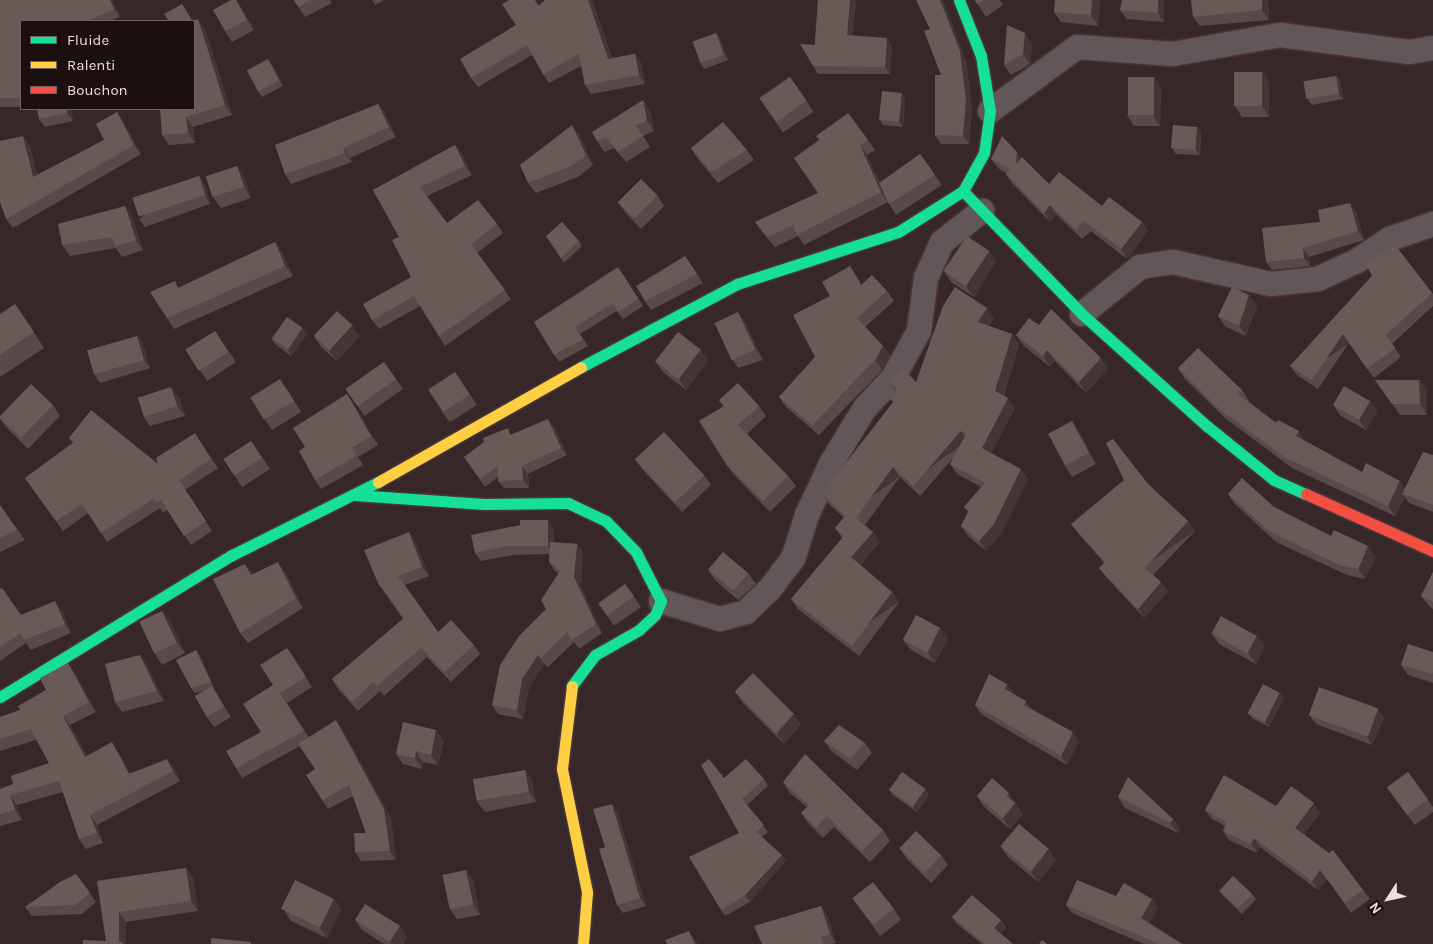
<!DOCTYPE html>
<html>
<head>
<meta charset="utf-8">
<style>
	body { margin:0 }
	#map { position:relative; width:1433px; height:944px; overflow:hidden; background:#382729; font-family:Karla,sans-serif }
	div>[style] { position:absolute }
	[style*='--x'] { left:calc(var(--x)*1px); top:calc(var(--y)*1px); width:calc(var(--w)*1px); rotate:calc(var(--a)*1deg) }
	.roads { filter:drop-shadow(0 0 1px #544547) drop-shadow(0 0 1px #544547) }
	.street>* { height:24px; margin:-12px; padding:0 12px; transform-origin:12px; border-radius:12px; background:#625758 }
	.fast>* { height:11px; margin:-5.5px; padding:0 5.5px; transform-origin:5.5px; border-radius:5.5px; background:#16e098 }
	.slow>* { height:11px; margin:-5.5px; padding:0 5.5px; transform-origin:5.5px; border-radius:5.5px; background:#ffcf43 }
	.jam>* { height:11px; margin:-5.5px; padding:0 5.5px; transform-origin:5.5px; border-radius:5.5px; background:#f24e42 }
	.wall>* { inset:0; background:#584a48; transform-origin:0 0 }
	.shaded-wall>* { inset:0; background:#453535; transform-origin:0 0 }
	.building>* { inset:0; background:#695a58; transform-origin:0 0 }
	span { translate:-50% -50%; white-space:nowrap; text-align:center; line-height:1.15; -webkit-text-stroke:4px #1c0f10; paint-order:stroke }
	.legend { position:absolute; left:20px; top:20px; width:175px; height:90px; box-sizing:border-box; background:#1c0f10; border:1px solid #716162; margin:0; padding:6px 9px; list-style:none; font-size:15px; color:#f0dcdd }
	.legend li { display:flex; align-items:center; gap:10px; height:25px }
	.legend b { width:25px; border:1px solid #716162 }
	.north { position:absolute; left:1363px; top:874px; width:50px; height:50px; -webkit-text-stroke:4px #1c0f10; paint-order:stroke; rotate:235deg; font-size:14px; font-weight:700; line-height:20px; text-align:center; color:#f0dcdd }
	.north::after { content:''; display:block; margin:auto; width:18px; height:22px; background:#f0dcdd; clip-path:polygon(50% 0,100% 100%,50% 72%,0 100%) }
</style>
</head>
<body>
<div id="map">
	<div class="roads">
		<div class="street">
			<i style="--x:990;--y:111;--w:108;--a:-36.3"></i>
			<i style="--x:1077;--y:47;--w:96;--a:4.2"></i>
			<i style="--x:1173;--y:54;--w:109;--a:-10.1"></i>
			<i style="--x:1280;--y:35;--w:131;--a:7.5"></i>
			<i style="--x:1410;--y:52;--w:23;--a:-10"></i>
			<i style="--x:1082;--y:314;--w:75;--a:-39"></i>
			<i style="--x:1140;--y:267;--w:33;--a:-9"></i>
			<i style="--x:1173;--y:262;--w:100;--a:12.7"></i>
			<i style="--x:1271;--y:284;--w:47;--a:-6.1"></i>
			<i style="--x:1318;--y:279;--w:43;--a:-24.8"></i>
			<i style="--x:1357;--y:261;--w:40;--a:-34"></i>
			<i style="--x:1390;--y:239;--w:46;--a:-19.2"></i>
			<i style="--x:661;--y:601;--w:62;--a:17"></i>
			<i style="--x:720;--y:619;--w:27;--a:-15"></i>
			<i style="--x:746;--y:612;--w:33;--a:-44"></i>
			<i style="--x:770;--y:589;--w:38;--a:-53"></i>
			<i style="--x:793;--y:559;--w:46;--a:-72.3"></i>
			<i style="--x:807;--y:515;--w:59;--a:-64.7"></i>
			<i style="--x:832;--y:462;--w:63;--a:-58.6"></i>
			<i style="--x:865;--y:408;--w:41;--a:-47"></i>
			<i style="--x:893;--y:378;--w:54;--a:-61"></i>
			<i style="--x:919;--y:331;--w:53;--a:-82.5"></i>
			<i style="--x:926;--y:278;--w:39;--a:-66"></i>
			<i style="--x:942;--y:242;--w:51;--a:-37.8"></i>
		</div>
		<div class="fast">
			<i style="--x:963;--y:191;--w:171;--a:45.9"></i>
			<i style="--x:1082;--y:314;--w:168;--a:41.9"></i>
			<i style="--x:1207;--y:426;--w:86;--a:38.9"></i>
			<i style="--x:1274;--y:480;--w:35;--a:24"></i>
			<i style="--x:581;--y:367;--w:177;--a:-28"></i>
			<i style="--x:737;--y:284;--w:169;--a:-17.9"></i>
			<i style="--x:898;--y:232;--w:77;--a:-32.2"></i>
			<i style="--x:963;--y:191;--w:43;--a:-61.1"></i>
			<i style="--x:984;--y:153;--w:42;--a:-81.9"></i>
			<i style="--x:990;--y:111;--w:56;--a:-99.3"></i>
			<i style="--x:981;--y:56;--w:60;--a:-111.4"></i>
			<i style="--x:355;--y:495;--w:129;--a:4"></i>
			<i style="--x:484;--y:504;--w:84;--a:-0.7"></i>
			<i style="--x:568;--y:503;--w:42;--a:25.3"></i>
			<i style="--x:606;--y:521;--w:43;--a:45.9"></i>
			<i style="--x:636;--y:552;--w:55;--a:63"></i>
			<i style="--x:661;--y:601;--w:15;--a:113"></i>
			<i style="--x:655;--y:615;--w:22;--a:137"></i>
			<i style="--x:639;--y:630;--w:51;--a:150.4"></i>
			<i style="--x:595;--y:655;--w:39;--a:127"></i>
			<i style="--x:0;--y:697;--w:272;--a:-31.5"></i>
			<i style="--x:232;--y:555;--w:163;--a:-26.6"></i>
		</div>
		<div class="slow">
			<i style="--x:378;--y:482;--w:233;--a:-29.5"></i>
			<i style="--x:572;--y:686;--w:84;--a:96.9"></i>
			<i style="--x:562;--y:769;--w:126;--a:78.5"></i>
			<i style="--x:587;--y:892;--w:52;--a:94.4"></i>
		</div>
		<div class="jam">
			<i style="--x:1306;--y:494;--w:139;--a:24.2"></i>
		</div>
	</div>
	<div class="wall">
		<i style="clip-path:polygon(0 0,112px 0,120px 17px,111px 21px,21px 21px,21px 107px,0 107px)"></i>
		<i style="clip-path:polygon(236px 0,242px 9px,254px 30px,232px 42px,225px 31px)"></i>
		<i style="clip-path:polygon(294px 0,330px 0,332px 3px,305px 17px)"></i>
		<i style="clip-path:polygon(372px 0,384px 0,375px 5px)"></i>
		<i style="clip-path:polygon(545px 0,592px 0,612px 58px,635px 54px,641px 63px,645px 84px,591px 94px,585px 85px,581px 66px,549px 83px,543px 74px,532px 55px,478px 87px,471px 78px,516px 25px)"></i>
		<i style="clip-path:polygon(818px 0,854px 0,856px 2px,852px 35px,892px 46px,890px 74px,818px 74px,813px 66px)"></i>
		<i style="clip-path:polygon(975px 0,1000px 0,1003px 5px,986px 17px)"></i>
		<i style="clip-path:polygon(1100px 0,1098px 26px,1061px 22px,1054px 12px)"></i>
		<i style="clip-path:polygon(1122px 0,1164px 0,1164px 22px,1127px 19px,1120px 10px)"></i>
		<i style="clip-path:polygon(1268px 0,1269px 20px,1200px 26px,1193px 17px)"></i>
		<i style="clip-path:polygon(182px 4px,193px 21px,205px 29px,232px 115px,193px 127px,195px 143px,169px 145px,162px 135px,169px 21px)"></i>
		<i style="clip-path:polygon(716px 33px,720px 38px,728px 60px,704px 69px,701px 64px)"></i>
		<i style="clip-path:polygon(1032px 44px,1030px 64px,1011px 75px,1004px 65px)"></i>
		<i style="clip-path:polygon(966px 60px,972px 109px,969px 144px,941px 144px,935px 135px,941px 75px)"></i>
		<i style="clip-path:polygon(272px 64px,283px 86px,262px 97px,258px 91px)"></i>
		<i style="clip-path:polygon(1262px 72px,1269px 82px,1269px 117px,1242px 117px,1235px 106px)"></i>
		<i style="clip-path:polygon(1336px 76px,1340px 81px,1343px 99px,1312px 105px,1308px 100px)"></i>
		<i style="left:790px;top:77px;width:42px;height:37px;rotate:56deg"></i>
		<i style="clip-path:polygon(1154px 77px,1161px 88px,1160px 126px,1134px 126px,1127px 115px)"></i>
		<i style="clip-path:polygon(905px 98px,903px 127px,883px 125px,880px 120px)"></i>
		<i style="clip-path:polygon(643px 100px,650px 110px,654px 131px,643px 136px,650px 147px,626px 162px,614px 148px,604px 152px,597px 141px)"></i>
		<i style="clip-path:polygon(378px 104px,385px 113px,396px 137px,350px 158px,352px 162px,291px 184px,285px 174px)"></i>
		<i style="clip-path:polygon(71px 109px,73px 121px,45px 127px,39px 119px)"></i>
		<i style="clip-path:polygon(117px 112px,123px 121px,141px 154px,13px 228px,6px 219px,30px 146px,37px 175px,104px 140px)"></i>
		<i style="clip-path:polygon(848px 113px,875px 150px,867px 155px,880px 183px,920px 154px,942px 185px,896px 215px,888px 202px,804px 245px,798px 236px,775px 247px,762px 232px,755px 222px,818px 193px)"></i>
		<i style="clip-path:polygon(1197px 127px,1201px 132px,1200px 155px,1176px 154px,1172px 148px)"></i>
		<i style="clip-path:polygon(580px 136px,593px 165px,578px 177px,536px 193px,528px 183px)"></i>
		<i style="clip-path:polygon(455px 145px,462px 154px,472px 175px,427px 196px,447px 223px,497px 224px,503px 233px,477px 253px,511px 299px,445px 346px,420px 306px,379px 329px,372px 320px,411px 277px,399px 237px,373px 190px)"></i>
		<i style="clip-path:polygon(691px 148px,747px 150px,754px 160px,718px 183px,698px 159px)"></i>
		<i style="clip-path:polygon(1021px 158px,1049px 184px,1142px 222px,1148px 231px,1127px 259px,1091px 231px,1082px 239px,1056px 214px,1050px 222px,1012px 183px,1006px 174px,1006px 173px,998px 168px,991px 159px)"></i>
		<i style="clip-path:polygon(237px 166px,244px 177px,251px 198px,221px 208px,213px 197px)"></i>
		<i style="clip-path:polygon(199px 176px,205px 185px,210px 204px,145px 227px,139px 219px)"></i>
		<i style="clip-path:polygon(657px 195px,664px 206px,641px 229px,625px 212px,618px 202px)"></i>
		<i style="clip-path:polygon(1350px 203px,1356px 212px,1364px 240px,1309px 257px,1310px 266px,1272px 270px,1266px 262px,1320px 222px)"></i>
		<i style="clip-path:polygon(125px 206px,132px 217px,143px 250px,122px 257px,116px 248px,70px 256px,62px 245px)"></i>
		<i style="clip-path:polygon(546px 236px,579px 241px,582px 246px,564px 263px)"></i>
		<i style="clip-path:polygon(275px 242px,282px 253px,293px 276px,174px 329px,167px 318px,179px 288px)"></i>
		<i style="clip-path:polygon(1395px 245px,1433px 294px,1433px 306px,1392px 344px,1401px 357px,1374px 378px,1349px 343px,1318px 389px,1297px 375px,1290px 366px,1372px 276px)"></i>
		<i style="clip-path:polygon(685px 256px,703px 283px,651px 310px,645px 301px)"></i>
		<i style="clip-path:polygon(996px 261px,974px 297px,951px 282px,944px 271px)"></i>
		<i style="clip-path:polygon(850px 266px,862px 285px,887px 291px,894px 301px,865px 327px,883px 346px,890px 356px,882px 370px,819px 435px,786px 407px,779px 397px,815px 357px,830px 296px)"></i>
		<i style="clip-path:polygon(623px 274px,643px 306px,623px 319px,617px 311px,580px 334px,588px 346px,559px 362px,534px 322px)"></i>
		<i style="clip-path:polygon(1257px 305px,1246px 336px,1226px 327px,1218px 316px)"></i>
		<i style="clip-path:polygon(738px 312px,745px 322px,763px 360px,738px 368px,731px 357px)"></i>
		<i style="clip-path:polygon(0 314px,25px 319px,44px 348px,0 377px)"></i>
		<i style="clip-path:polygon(994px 318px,989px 326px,1012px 334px,1019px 344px,1004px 396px,1008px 398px,1015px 408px,991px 453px,1028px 479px,1001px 534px,986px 551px,968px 536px,961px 526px,968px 512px,964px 507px,981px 487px,957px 474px,950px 464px,954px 457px,920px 496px,900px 477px,865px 525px,873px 532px,880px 542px,860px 565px,892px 592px,899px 602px,859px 656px,798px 609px,791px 599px,842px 538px,835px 528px,844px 518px,829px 504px,822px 494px,893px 402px,890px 399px,896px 391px,890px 383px,916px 382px)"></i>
		<i style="clip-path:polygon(1039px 325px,1108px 368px,1086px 393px,1055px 361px,1050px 367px,1023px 345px,1016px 335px)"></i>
		<i style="clip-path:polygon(215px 331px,236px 362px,207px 381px,200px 370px)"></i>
		<i style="clip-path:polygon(307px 334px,291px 356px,275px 344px,271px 338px)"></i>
		<i style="clip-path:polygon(137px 336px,143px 344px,150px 368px,100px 383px,94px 374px)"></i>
		<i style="clip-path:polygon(314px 336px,360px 336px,337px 361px,321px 347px)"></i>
		<i style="clip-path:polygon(708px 360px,686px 390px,663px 372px,655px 361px)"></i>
		<i style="left:384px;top:362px;width:33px;height:47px;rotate:55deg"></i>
		<i style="clip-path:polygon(1178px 368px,1242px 390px,1249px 401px,1248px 401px,1276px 423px,1305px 441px,1362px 472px,1405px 488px,1433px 455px,1433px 512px,1409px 503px,1405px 497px,1395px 516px,1292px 468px,1225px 418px,1185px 379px)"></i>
		<i style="clip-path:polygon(455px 372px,477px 405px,450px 422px,442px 412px)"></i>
		<i style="clip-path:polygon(1375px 380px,1419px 380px,1427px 390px,1427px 415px,1400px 415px)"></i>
		<i style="clip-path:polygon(287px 389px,301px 412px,272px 430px,265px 420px)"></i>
		<i style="clip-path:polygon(347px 394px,353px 403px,378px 445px,358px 457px,363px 465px,321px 489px,315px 480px,305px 447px)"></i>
		<i style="clip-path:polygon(179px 397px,185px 416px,150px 426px,143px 416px)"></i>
		<i style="clip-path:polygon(719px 400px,759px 406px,766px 416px,747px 434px,788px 476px,796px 486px,770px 512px,734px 475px,726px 464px,723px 406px)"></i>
		<i style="clip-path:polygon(1370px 401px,1377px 411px,1366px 430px,1341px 416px,1333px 405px)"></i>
		<i style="clip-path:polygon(53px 405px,60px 416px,28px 449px,6px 427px,0 419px,0 416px)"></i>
		<i style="clip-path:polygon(554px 426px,567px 455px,528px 474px,529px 488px,504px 488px,498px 481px,498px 477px,485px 487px,464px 457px,512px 434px)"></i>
		<i style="clip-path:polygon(1079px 431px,1096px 464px,1072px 477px,1065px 466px)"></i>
		<i style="clip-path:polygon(69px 438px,158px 464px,201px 443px,218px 468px,185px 490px,212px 531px,191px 545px,167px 510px,163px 513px,160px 508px,107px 542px,88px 513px,63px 531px,25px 478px,73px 443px)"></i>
		<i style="clip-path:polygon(251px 441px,270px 469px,242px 487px,235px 476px)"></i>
		<i style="clip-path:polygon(635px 459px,704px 475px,711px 485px,682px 512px,642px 469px)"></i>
		<i style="clip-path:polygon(1148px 484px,1195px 531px,1153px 575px,1161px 582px,1168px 592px,1144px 618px,1106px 577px,1099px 568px,1104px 563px,1078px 533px,1071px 524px)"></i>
		<i style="clip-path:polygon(1228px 494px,1274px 507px,1331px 536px,1376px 557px,1365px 579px,1347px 575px,1276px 542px,1235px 504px)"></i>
		<i style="clip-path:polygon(0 505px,25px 540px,0 552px)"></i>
		<i style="clip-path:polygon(553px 528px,554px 542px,577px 544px,583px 553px,581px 586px,602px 633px,579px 649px,574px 642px,548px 667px,544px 664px,529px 688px,523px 719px,498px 714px,492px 705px,546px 609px,559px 574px,555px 571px,549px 562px,549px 554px,513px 555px,481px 561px,475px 553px)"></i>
		<i style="clip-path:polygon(409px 532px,415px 542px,429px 576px,405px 585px,438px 632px,474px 645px,480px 654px,451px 682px,427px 657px,384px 696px,380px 691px,358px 711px,338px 689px,332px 679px,403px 619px,378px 583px)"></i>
		<i style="clip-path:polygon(708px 570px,748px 573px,756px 584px,738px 600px,715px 580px)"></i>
		<i style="clip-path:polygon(285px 572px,303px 608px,248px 643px,240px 633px,253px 574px)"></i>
		<i style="clip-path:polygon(1433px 572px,1433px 609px,1429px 606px,1421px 596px)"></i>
		<i style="left:625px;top:584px;width:28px;height:33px;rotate:55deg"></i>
		<i style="clip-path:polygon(0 589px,21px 615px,62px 610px,71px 633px,31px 650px,26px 643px,0 661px)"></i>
		<i style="clip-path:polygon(170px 621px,185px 653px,162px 665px,155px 654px)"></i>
		<i style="clip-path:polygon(940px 628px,948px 638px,935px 663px,911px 650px,903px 640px)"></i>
		<i style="clip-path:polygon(1212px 634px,1265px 646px,1256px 664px,1219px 644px)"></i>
		<i style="clip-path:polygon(287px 648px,312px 687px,287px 703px,309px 737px,342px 729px,391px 818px,396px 860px,361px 861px,355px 852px,366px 833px,353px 796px,328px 809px,322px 800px,315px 769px,300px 746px,242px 778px,236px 768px,261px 732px,273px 685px)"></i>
		<i style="clip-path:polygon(196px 650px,200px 656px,214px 688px,213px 688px,219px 697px,231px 717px,214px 727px,206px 716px,204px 691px,195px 693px,191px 688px)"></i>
		<i style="clip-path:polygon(1433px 652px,1433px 683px,1408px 675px,1401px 665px)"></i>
		<i style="clip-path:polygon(68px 663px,75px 673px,96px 712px,70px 725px,87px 756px,118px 752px,130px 773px,174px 768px,180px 781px,97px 825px,103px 843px,86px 849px,79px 839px,63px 792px,17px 805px,22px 820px,0 826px,0 789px,13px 784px,49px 763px,36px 740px,0 751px,0 717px,20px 710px,46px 690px)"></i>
		<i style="clip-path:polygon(147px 665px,164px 701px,122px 712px,115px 702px)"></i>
		<i style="clip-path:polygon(736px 693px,801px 724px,784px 744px,743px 703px)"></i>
		<i style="clip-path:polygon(1014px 693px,1013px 694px,1032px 710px,1079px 741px,1067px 765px,981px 714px,975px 705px)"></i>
		<i style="clip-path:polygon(1284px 698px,1269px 727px,1252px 718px,1248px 713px)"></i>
		<i style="clip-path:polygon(1378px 709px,1384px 718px,1372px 745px,1316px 724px,1309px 715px)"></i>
		<i style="clip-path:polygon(444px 741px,438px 765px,423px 762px,422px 769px,403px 764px,396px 754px)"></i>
		<i style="clip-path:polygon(824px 741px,865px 743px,872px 753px,857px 770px,831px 751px)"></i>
		<i style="clip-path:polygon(525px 770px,532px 780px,536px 802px,485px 812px,477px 802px)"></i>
		<i style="clip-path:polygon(1408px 772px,1433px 807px,1433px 812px,1415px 825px,1387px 788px)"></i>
		<i style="clip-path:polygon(724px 778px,764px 779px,768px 786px,747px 805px,768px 832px,762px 837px,782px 855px,786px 861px,750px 902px,725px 916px,721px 910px,739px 833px)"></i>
		<i style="clip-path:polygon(783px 782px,883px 830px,890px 841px,870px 862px,834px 827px,823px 838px,808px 823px,801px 813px,807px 807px,790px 793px)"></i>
		<i style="clip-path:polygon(925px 789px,929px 795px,917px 812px,893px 795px,889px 790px)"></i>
		<i style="clip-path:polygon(977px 796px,1016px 803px,1016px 804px,1023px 814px,1010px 829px,984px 807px)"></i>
		<i style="clip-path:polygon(1118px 797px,1173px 819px,1180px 829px,1178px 833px,1125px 808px)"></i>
		<i style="clip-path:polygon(1276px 806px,1320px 813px,1304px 834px,1363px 890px,1370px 899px,1351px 913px,1327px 879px,1318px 890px,1260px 847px,1257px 853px,1229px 840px,1223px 831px,1225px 826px,1212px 819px,1205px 810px)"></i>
		<i style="clip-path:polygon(617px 811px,646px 906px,623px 913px,617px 905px,605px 847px)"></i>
		<i style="clip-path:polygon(1001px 847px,1056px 860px,1038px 882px,1008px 857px)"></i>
		<i style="clip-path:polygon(900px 849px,941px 855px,948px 865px,931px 883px,907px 859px)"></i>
		<i style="clip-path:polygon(186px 868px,193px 878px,198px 911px,126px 922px,106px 941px,97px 881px)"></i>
		<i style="clip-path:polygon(76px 874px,96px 902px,82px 914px,32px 916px,25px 907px)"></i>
		<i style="clip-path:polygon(473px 880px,480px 915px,457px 919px,450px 909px)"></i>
		<i style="clip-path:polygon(1219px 890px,1252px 894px,1256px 899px,1242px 914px,1223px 896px)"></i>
		<i style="clip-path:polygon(1116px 896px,1152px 899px,1158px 907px,1149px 923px,1182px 944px,1144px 944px,1072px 913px,1066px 905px)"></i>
		<i style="clip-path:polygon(852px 898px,894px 909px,901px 920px,880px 936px)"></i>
		<i style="clip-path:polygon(334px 899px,341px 909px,327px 938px,291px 921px,284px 910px)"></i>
		<i style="clip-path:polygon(821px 906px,827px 915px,836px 943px,831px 944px,762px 944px)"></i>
		<i style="clip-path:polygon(952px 917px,1001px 920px,1006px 927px,1000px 933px,1013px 944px,982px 944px,957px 924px)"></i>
		<i style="clip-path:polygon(355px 920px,400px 926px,407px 937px,403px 944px,384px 944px,362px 930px)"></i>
	</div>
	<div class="shaded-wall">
		<i style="clip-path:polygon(110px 0,112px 0,120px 17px,114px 9px)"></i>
		<i style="clip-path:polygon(236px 0,242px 9px,254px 30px,247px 20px)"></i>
		<i style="clip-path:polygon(588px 0,592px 0,615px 68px,608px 59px)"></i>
		<i style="clip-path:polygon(850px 0,854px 0,856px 2px,852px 42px,847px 35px)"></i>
		<i style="clip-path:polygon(940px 0,943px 0,966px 60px,972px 109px,969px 144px,963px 136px)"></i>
		<i style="clip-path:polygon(1092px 0,1100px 0,1098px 26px,1091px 15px)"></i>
		<i style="clip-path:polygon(1158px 0,1164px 0,1164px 22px,1158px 13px)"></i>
		<i style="clip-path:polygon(1262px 0,1268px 0,1269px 20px,1262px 10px)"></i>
		<i style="clip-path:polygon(182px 4px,189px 14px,193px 21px,192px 21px)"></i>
		<i style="clip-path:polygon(198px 19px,205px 29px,232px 115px,225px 105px)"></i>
		<i style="clip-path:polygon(716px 33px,720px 38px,728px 60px,724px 55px)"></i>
		<i style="clip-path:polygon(1025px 33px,1032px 44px,1030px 64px,1023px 54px)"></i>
		<i style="clip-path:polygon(887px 38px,892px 46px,890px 74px,885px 67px)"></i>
		<i style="clip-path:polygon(635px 54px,641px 63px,645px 84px,639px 75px)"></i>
		<i style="clip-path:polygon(268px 59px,272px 64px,283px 86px,279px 80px)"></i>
		<i style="clip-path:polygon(1262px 72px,1269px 82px,1269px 117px,1262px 106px)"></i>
		<i style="clip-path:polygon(1336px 76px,1340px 81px,1343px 99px,1339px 94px)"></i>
		<i style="clip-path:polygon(1154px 77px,1161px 88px,1160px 126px,1153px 116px)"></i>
		<i style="clip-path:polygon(902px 93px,905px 98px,903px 127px,899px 122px)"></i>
		<i style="clip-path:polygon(643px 100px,650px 110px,654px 131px,647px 121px)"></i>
		<i style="clip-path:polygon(378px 104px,385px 113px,396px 137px,389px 127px)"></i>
		<i style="clip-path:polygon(66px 109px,71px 109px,73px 121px,67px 113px)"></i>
		<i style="clip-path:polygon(117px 112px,123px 121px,141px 154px,134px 145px)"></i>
		<i style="clip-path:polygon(186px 117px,193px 127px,195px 143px,188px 133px)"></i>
		<i style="clip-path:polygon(572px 125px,580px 136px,593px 165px,586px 155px)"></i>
		<i style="clip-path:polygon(1197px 127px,1201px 132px,1200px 155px,1196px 150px)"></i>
		<i style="clip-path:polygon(23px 136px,30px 146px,40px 187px,33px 177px)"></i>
		<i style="clip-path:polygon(455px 145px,462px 154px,472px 175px,465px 166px)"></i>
		<i style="clip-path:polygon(860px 145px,867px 155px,888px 202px,881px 192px)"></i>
		<i style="clip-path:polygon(343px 148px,350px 158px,352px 162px,345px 153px)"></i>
		<i style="clip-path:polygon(1017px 152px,1023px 161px,1016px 164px)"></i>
		<i style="clip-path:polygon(237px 166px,244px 177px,251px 198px,244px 187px)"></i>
		<i style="clip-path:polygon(199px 176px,205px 185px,210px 204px,205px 195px)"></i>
		<i style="clip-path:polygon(1350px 203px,1356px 212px,1364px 240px,1358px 231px)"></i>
		<i style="clip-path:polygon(1050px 205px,1056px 214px,1050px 222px,1044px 213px)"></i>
		<i style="clip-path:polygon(125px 206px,132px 217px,143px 250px,136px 240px)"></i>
		<i style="clip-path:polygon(1142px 222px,1148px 231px,1127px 259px,1121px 249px)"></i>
		<i style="clip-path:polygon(275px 242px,282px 253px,293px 276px,285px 266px)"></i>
		<i style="clip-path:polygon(1303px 248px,1309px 257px,1310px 266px,1304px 258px)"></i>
		<i style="clip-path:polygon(989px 251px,996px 261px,974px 297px,966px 286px)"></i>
		<i style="clip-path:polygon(850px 266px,857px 276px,868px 295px,861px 285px)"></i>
		<i style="clip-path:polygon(1249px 295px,1257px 305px,1246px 336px,1239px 326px)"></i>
		<i style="clip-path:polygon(987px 308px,994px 318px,985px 332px,978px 322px)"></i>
		<i style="clip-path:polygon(738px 312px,745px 322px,763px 360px,755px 349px)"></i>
		<i style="clip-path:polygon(352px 325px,360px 336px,337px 361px,329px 351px)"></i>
		<i style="clip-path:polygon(303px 328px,307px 334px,291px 356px,288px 350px)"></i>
		<i style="clip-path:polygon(1012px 334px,1019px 344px,1002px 401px,995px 391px)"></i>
		<i style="left:1343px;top:334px;width:11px;height:55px;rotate:56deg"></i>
		<i style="clip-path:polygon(137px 336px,143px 344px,150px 368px,144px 360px)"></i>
		<i style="clip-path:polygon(883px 346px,890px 356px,882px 370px,875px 360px)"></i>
		<i style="clip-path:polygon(701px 350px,708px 360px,686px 390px,679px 379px)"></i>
		<i style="clip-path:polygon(1047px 350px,1055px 361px,1050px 367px,1043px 356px)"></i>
		<i style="clip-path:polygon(1101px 358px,1108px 368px,1086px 393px,1079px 382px)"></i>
		<i style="clip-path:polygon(1419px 380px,1427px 390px,1427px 415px,1420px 404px)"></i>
		<i style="clip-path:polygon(171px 387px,179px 397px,185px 416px,177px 406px)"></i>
		<i style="clip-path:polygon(347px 394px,353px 403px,378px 445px,371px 436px)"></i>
		<i style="clip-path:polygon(1008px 398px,1015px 408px,989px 458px,982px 448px)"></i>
		<i style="clip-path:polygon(1370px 401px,1377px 411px,1366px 430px,1359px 420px)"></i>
		<i style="clip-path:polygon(548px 419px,554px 426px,567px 455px,561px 448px)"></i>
		<i style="clip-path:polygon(1072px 421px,1079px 431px,1096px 464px,1089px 453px)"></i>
		<i style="left:961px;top:431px;width:12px;height:73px;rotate:55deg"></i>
		<i style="clip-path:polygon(1299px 431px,1306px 442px,1296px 436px)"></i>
		<i style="clip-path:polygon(522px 466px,528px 474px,529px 488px,523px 480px)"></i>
		<i style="left:893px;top:467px;width:12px;height:63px;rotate:55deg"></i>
		<i style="clip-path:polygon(1021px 469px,1028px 479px,1001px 534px,986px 551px,979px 541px)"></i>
		<i style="clip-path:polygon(1400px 481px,1408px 491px,1402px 494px,1405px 497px,1395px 516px,1388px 506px)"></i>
		<i style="clip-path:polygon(548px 520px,553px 528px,554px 554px,548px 546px)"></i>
		<i style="left:1188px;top:521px;width:12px;height:64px;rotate:55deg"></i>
		<i style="clip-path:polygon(409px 532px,415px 542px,429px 576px,422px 567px)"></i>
		<i style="clip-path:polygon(873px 532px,880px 542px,858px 567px,851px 557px)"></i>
		<i style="clip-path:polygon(577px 544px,583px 553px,581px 586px,602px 633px,596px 624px,574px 577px)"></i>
		<i style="clip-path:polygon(1368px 546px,1376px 557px,1365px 579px,1358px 569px)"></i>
		<i style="clip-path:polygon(278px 562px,285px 572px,303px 608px,296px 598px)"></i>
		<i style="clip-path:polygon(245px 564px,253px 574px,251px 575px)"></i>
		<i style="clip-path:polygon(1161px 582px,1168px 592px,1144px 618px,1138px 609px)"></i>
		<i style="left:892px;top:592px;width:12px;height:67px;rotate:55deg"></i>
		<i style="clip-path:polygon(55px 601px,62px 610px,71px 633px,65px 624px)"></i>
		<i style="clip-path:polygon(162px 611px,170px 621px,185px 653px,177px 643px)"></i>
		<i style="clip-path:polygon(940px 628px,948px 638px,935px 663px,928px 653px)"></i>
		<i style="clip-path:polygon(1257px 636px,1265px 646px,1256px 664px,1248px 653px)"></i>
		<i style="clip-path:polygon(287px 648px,294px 657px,312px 687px,306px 677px)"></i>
		<i style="clip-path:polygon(196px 650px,200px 656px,214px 688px,211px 682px)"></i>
		<i style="clip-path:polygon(140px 655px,147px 665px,164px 701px,157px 691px)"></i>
		<i style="clip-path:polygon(538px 655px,544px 664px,529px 688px,523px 719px,517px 710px,522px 679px)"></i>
		<i style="clip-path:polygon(68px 663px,75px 673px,96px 712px,89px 702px)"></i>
		<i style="clip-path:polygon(1007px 684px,1014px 693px,1011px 699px,1005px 689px)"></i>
		<i style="clip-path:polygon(212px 686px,219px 697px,231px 717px,224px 707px)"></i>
		<i style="clip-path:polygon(280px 693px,287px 703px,311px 741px,304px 731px)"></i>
		<i style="clip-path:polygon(1280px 693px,1284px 698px,1269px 727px,1265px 722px)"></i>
		<i style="clip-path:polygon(1026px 701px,1033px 710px,1024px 705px)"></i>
		<i style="clip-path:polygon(1378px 709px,1384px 718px,1372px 745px,1366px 736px)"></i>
		<i style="clip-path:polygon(794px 714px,801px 724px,784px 744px,777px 734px)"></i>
		<i style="clip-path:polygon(63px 716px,70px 725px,92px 766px,85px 757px)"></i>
		<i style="clip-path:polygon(336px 720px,342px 729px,391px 818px,396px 860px,390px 851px)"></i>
		<i style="clip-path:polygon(436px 730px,444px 741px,438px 765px,431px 755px)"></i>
		<i style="clip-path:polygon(1073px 732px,1079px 741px,1067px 765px,1061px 756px)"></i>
		<i style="clip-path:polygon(112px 742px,118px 752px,136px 784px,129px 774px)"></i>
		<i style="clip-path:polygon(416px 751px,423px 762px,422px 769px,415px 758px)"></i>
		<i style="clip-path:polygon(167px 759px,174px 768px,180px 781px,173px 771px)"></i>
		<i style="clip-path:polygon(525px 770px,532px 780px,536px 802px,529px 792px)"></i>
		<i style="clip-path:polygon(925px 789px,929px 795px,917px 812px,913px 807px)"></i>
		<i style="clip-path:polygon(1009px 793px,1023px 814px,1010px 829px,1003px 818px,1007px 796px)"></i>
		<i style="clip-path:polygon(10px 795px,17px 805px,22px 820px,15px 810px)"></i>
		<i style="clip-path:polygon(1314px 803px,1320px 813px,1301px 837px,1295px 828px)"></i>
		<i style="clip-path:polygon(612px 804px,617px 811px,646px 906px,640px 898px)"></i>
		<i style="clip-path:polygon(90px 815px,97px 825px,103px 843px,97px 833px)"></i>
		<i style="clip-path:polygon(1173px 819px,1180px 829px,1178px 833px,1170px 823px)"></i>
		<i style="clip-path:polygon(1254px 838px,1260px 847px,1257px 853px,1251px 844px)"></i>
		<i style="clip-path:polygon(1049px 849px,1056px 860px,1038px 882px,1031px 872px)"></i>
		<i style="clip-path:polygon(782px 855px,786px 861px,750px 902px,745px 895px)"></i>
		<i style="clip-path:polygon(186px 868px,193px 878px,198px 911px,191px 901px)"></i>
		<i style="clip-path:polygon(466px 870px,473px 880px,480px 915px,473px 904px)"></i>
		<i style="clip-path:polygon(1320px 870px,1327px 879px,1318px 890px,1312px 881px)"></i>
		<i style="clip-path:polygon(334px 899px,341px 909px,327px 938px,320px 928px)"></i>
		<i style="clip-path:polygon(1152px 899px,1158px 907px,1147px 926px,1141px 918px)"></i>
		<i style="clip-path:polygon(821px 906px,827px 915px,836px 943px,830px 934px)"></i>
		<i style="clip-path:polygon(119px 912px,126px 922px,126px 944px,121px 944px,119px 941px)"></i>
		<i style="clip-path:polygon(1001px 920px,1006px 927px,999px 935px,994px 928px)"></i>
		<i style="clip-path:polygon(400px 926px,407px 937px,403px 944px,392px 944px,390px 942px)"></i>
		<i style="clip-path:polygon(689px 931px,696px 941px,698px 944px,695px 944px)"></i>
	</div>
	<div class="building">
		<i style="clip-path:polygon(0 0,110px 0,114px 9px,87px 21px,21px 21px,21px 98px,0 98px)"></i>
		<i style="clip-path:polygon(231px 0,236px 0,247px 20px,225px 31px,213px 10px)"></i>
		<i style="clip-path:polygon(294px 0,310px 0,298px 7px)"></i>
		<i style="clip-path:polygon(509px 0,535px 0,539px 6px,545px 0,588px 0,608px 59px,635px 54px,639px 75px,585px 85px,579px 54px,543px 74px,527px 45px,471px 78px,460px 59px,516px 25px,502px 4px)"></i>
		<i style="clip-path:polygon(818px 0,850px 0,847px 35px,887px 38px,885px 67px,813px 66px,800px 44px,815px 45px)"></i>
		<i style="clip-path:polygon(916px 0,940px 0,960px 51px,966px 100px,963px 136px,935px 135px,935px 75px,941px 75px,924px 31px,930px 29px)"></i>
		<i style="clip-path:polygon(975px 0,984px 0,977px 4px)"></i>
		<i style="clip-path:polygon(1055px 0,1092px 0,1091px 15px,1054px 12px)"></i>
		<i style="clip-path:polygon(1122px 0,1158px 0,1158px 13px,1120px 10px)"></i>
		<i style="clip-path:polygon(1191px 0,1262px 0,1262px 10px,1193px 17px)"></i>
		<i style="clip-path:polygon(182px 4px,192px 21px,169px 21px,164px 14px)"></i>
		<i style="clip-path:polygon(198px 19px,225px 105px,186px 117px,188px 133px,162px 135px,160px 109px,194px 109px,194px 21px,193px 21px)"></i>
		<i style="clip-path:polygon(1007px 25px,1025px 33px,1023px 54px,1004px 65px)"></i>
		<i style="left:716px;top:33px;width:23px;height:25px;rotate:70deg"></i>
		<i style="left:268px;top:59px;width:24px;height:24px;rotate:62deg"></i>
		<i style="left:1234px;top:72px;width:28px;height:34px"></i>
		<i style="left:1336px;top:76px;width:18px;height:33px;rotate:81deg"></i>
		<i style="left:790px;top:77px;width:29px;height:37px;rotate:55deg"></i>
		<i style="left:1128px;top:77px;width:26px;height:38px"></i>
		<i style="left:882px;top:91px;width:20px;height:29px;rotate:6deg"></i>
		<i style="clip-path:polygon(643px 100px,647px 121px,636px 125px,643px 136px,618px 152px,606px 137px,597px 141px,592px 132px)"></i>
		<i style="clip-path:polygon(378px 104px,389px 127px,343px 148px,345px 153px,285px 174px,275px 145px)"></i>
		<i style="clip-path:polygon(37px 109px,66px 109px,67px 113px,39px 119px)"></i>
		<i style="clip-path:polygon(117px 112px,134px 145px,6px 219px,0 202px,0 141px,23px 136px,33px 177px,104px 140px,96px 124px)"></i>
		<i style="clip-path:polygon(848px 113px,868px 140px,860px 145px,881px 192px,797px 235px,793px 225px,768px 237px,755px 222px,818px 193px,794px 158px,819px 140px,816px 136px)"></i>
		<i style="clip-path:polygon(723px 122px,747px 150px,711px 172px,691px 148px)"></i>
		<i style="clip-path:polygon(572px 125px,586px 155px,571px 166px,528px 183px,520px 165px)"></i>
		<i style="left:1173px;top:125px;width:24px;height:23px;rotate:5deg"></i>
		<i style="clip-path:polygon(1002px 136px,1017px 152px,1016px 164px,1022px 157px,1049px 184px,1059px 172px,1102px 206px,1109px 197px,1142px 222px,1121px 249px,1084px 221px,1076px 230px,1050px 205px,1044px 213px,1006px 174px,1010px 170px,991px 159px)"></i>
		<i style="clip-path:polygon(455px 145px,465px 166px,420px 187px,447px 223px,478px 200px,497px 224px,471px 244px,505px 290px,439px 336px,414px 296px,372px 320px,363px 304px,411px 277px,392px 240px,399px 237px,373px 190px)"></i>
		<i style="clip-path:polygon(920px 154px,935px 175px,889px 204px,879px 183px)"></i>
		<i style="left:237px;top:166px;width:22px;height:33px;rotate:72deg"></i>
		<i style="left:199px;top:176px;width:20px;height:70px;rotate:72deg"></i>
		<i style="left:641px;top:179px;width:23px;height:33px;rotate:45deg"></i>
		<i style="clip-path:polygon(1350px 203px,1358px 231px,1303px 248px,1304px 258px,1266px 262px,1262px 228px,1320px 222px,1318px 210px)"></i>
		<i style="clip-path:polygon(125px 206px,136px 240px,115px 246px,112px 237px,62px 245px,58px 224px)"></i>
		<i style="clip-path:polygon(562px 222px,579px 241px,561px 258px,546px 236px)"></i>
		<i style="left:967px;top:236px;width:27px;height:42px;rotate:34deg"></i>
		<i style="clip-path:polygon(275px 242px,285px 266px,167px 318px,150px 292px,175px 281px,178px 288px)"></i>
		<i style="clip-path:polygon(1395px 245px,1432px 293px,1386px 335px,1395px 348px,1367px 369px,1343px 334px,1312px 380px,1290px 366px,1372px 276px,1365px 263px)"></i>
		<i style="clip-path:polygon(685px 256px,697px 274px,645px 301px,636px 286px)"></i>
		<i style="clip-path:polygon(850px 266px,861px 285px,872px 275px,887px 291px,857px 318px,883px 346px,875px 360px,812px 425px,779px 397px,815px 357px,793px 315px,830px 296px,822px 282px)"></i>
		<i style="clip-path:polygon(618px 267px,638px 299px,618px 312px,613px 303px,575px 327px,583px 339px,554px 355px,534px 322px)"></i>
		<i style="clip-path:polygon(955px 287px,987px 308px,978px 322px,1012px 334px,995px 391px,1008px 398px,982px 448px,1021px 469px,994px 524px,979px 541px,961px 526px,969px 510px,964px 507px,985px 483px,950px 464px,966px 434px,961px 431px,913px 486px,893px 467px,856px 518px,873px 532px,851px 557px,892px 592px,852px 646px,791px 599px,844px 536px,835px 528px,845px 516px,822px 494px,894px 401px,890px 399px,897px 389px,890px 383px,902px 367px,916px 382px,943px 306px)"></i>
		<i style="clip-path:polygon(1232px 287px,1249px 295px,1239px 326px,1218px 316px)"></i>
		<i style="clip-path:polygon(15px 304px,34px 332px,0 355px,0 314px)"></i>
		<i style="clip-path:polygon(1051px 309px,1101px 358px,1079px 382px,1047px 350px,1043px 356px,1016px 335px,1029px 318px,1039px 325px)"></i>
		<i style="left:337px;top:311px;width:21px;height:34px;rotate:43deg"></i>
		<i style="left:738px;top:312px;width:41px;height:26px;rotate:65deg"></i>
		<i style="left:287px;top:317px;width:19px;height:26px;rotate:35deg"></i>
		<i style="left:215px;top:331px;width:25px;height:35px;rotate:58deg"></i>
		<i style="left:678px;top:332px;width:29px;height:37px;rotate:38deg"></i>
		<i style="left:137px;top:336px;width:25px;height:52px;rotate:74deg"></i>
		<i style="clip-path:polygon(1198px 348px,1242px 390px,1238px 394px,1276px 423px,1278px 420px,1299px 431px,1296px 436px,1362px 472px,1366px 463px,1400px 481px,1388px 506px,1284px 457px,1218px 408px,1178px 368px)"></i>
		<i style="left:384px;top:362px;width:21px;height:47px;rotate:55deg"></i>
		<i style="left:455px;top:372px;width:27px;height:32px;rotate:57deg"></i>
		<i style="left:280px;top:379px;width:26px;height:35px;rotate:58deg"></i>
		<i style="clip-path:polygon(1375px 380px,1419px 380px,1420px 404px,1392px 404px)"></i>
		<i style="clip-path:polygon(738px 383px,759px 406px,738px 425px,788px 476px,763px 501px,726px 464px,699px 421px,724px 406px,719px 400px)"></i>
		<i style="clip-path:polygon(31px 384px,53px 405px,21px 438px,0 418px,0 416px)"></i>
		<i style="left:1344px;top:386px;width:30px;height:22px;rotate:30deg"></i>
		<i style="left:171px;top:387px;width:20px;height:35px;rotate:72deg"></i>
		<i style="clip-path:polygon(347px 394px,371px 436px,352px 448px,356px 456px,315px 480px,299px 451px,305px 447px,293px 428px)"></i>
		<i style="clip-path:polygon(91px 410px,158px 464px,156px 458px,195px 433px,211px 459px,179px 480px,206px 521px,184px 536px,161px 500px,157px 503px,153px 499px,101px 533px,82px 504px,56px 521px,25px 478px,74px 442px,69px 438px)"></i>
		<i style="clip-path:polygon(548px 419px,561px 448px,522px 466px,523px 480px,498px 481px,498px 466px,480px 479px,464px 457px,484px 442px,483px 438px,508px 428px,510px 435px)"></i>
		<i style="left:1072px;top:421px;width:36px;height:27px;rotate:62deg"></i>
		<i style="left:664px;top:432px;width:59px;height:40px;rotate:47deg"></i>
		<i style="clip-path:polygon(1113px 439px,1148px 484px,1188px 521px,1145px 568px,1161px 582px,1138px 609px,1099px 568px,1105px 562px,1071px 524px,1124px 480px,1106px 443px)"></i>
		<i style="left:251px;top:441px;width:20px;height:33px;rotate:57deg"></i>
		<i style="clip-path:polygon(1423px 452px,1433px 455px,1433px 505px,1402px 494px)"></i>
		<i style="clip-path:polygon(1242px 478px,1274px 507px,1331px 536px,1334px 530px,1368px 546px,1358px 569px,1339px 565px,1269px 531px,1228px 494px)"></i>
		<i style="clip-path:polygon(0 505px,17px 530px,0 538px)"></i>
		<i style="clip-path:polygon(520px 520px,548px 520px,548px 546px,507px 546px,475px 553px,471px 535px,520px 525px)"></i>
		<i style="clip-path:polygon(409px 532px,422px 567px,398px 576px,438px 632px,451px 620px,474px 645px,444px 672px,421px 648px,377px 686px,373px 682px,352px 702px,332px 679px,404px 618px,378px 583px,364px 550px)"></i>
		<i style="clip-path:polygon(550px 542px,577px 544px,574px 577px,596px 624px,572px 640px,567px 632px,541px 658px,538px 655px,522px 679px,517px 710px,492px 705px,500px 665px,519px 636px,546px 609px,541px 600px,560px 571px,549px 562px)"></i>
		<i style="left:723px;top:552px;width:33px;height:23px;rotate:40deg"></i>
		<i style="clip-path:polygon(278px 562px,296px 598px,240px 633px,213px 579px,245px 564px,251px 575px)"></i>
		<i style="clip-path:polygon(1433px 572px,1433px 602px,1421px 596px)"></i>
		<i style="left:625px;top:584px;width:15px;height:33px;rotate:53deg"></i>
		<i style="clip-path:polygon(2px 588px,21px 615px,55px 601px,65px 624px,24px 640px,21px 633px,0 647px,0 589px)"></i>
		<i style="left:162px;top:611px;width:35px;height:25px;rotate:65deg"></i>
		<i style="left:916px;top:615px;width:27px;height:28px;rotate:28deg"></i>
		<i style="left:1221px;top:616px;width:41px;height:20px;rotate:29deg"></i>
		<i style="clip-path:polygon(1408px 644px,1433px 652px,1433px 672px,1432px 674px,1401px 665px)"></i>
		<i style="clip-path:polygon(287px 648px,306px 677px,280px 693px,304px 731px,236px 768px,226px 751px,261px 732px,243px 704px,273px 685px,260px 665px)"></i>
		<i style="clip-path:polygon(196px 650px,211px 682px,191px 688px,176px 660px)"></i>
		<i style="clip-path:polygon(140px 655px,157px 691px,115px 702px,105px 664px)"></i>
		<i style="clip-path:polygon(68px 663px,89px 702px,63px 716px,85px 757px,112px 742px,129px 774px,167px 759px,173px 771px,90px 815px,97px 833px,79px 839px,59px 781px,10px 795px,15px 810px,0 814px,0 789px,13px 784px,11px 776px,49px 763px,31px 729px,0 739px,0 717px,20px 710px,18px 706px,46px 690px,40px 678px)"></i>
		<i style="left:753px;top:673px;width:58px;height:26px;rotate:45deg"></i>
		<i style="clip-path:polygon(989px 674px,1007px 684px,1005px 689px,1026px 701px,1024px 705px,1073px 732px,1061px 756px,975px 705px)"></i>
		<i style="left:1263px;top:684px;width:19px;height:33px;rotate:28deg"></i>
		<i style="left:212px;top:686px;width:24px;height:20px;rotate:60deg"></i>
		<i style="left:1319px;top:687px;width:63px;height:30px;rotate:20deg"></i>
		<i style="clip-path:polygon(336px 720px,384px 809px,390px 851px,355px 852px,354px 833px,366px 833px,349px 785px,322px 800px,306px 775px,315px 769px,298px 744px)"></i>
		<i style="clip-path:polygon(403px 722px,436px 730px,431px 755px,416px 751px,415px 758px,396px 754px)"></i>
		<i style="clip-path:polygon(839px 725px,865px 743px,850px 759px,824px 741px)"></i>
		<i style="clip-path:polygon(805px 754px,883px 830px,862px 851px,827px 816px,816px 828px,801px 813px,809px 805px,783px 782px)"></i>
		<i style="clip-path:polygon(709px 759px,724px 778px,746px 759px,764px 779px,742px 799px,764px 825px,756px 832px,782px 855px,745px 895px,721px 910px,689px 857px,739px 833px,701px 765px)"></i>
		<i style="left:525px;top:770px;width:22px;height:53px;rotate:80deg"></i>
		<i style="left:902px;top:772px;width:29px;height:22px;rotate:36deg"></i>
		<i style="left:1408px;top:772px;width:34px;height:26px;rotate:54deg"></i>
		<i style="clip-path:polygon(1224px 775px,1276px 806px,1291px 786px,1314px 803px,1295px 828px,1329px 853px,1333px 850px,1363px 890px,1345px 903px,1320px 870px,1312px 881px,1254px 838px,1251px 844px,1223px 831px,1227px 822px,1205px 810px)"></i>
		<i style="clip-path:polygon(1128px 777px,1173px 819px,1170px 823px,1118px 797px)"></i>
		<i style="clip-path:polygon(992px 778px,1009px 793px,1007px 796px,1015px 803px,1003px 818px,977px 796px)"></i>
		<i style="clip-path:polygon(612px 804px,640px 898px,617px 905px,599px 849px,605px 847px,593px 809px)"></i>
		<i style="left:1019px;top:824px;width:39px;height:29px;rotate:40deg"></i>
		<i style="left:916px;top:831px;width:35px;height:24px;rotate:44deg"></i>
		<i style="clip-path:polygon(186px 868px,191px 901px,119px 912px,119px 941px,124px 944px,83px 944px,83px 940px,106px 941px,97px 881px)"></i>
		<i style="left:466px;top:870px;width:35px;height:24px;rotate:78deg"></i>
		<i style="clip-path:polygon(76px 874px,90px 893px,75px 905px,25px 907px,60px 882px)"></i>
		<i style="left:1233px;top:876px;width:26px;height:20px;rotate:43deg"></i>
		<i style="left:295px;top:880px;width:43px;height:32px;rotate:26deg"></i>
		<i style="clip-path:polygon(1077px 880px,1116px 896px,1124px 883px,1152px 899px,1141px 918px,1182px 944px,1157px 944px,1157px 943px,1066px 905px)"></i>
		<i style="left:873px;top:882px;width:34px;height:26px;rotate:52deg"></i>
		<i style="clip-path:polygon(972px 895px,1001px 920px,994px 928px,1013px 944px,985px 944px,952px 917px)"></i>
		<i style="left:365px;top:904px;width:41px;height:19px;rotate:32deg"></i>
		<i style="clip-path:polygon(821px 906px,830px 934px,820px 937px,823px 944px,762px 944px,754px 926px)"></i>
		<i style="clip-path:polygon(689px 931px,695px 944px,667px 944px,665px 940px)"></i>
		<i style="clip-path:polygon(211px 938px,251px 942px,251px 944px,211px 944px)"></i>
		<i style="clip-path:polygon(1042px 940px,1047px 944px,1039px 944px)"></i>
	</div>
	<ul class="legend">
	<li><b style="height:6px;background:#16e098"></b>Fluide</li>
	<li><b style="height:6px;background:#ffcf43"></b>Ralenti</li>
	<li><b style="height:6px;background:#f24e42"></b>Bouchon</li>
	</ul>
	<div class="north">N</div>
</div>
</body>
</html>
